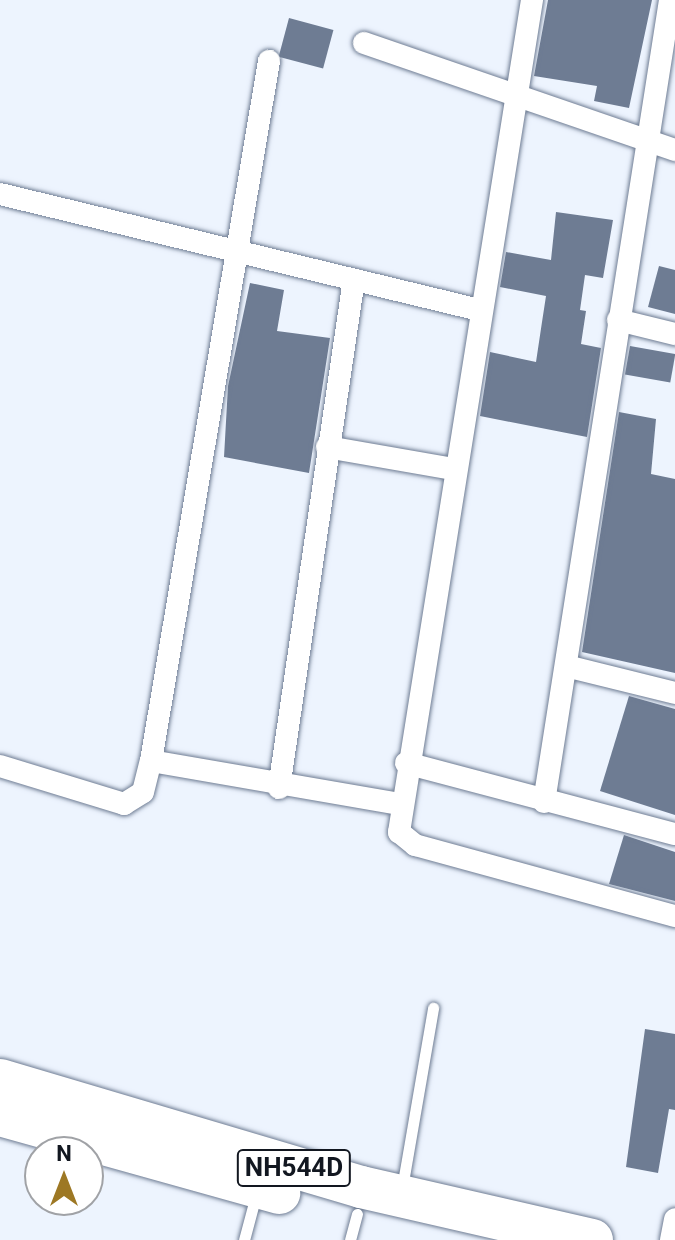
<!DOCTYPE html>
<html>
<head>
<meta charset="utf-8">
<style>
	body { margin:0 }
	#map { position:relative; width:675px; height:1240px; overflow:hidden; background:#edf4fe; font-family:Roboto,sans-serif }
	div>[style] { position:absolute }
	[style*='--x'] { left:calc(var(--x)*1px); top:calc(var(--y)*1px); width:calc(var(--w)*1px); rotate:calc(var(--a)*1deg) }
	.building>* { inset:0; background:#6e7c93; transform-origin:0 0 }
	.roads { filter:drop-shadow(0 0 2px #6e7c93) drop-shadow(0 0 2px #6e7c93) }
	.lane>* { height:11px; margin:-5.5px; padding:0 5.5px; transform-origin:5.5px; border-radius:5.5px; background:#fff }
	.street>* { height:22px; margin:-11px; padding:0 11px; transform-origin:11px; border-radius:11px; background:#fff }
	.highway>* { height:42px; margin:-21px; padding:0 21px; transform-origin:21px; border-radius:21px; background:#fff }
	span { translate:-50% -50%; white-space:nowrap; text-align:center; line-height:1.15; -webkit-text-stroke:7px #fff; paint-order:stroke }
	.shield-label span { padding:2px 6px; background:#fff; border:2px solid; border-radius:6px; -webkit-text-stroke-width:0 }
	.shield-label { font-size:26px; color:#121720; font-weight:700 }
	.north { position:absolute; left:24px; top:1136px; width:80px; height:80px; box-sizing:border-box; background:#fff; border:2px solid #a0a2a6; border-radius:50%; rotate:0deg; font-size:22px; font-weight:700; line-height:32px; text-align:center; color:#121720 }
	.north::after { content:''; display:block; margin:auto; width:28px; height:36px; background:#9d7824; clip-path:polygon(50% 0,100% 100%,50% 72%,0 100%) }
</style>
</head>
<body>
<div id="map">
	<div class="building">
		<i style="clip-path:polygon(548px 0,652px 0,629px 108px,594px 101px,597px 86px,534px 76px)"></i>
		<i style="left:289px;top:18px;width:46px;height:40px;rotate:15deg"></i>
		<i style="clip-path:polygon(556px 212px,613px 220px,603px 278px,585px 275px,580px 310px,586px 311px,581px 344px,601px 348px,587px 437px,480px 416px,490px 352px,536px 362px,542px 322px,546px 296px,500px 287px,506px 252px,551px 260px)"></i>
		<i style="clip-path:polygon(659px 266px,675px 270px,675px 314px,648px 307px)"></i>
		<i style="clip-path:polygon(250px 283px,284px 290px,277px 331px,330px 338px,309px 473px,224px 457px,228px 386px)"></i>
		<i style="left:630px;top:346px;width:46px;height:29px;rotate:10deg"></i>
		<i style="clip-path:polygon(619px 412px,656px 419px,651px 474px,675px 479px,675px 673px,582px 652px)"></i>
		<i style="clip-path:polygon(629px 696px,675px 709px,675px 815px,600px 791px)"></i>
		<i style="clip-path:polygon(624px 835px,675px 852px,675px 901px,609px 884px)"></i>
		<i style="clip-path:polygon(645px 1029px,675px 1034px,675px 1110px,669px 1109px,658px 1173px,626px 1167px)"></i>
	</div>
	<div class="roads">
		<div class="lane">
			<i style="--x:402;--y:1188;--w:183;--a:-80.2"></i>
			<i style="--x:244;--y:1240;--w:47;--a:-75.1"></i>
			<i style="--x:350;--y:1240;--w:27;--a:-75"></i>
		</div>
		<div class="street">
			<i style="--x:532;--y:0;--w:843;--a:99.08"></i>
			<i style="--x:399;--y:832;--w:21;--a:39"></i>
			<i style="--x:415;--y:845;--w:270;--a:15.3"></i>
			<i style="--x:364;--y:43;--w:329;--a:19"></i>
			<i style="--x:0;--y:194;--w:492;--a:13.6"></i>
			<i style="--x:618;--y:320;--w:59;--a:13.8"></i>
			<i style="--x:327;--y:447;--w:128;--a:9.9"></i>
			<i style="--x:566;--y:666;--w:112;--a:13.9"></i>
			<i style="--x:151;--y:761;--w:710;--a:-80.43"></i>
			<i style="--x:406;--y:763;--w:278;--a:14.8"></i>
			<i style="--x:0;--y:766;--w:130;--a:17"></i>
			<i style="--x:124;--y:804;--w:22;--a:-32"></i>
			<i style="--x:143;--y:792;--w:32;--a:-76"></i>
			<i style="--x:151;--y:761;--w:253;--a:9.8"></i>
			<i style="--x:279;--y:788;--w:514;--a:-81.62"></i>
			<i style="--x:544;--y:802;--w:812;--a:-81.07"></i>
			<i style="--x:671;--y:1240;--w:21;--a:-79"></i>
		</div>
		<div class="highway">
			<i style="--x:0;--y:1080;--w:377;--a:16.5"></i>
			<i style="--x:361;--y:1187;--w:237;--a:12.9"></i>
			<i style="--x:0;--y:1115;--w:290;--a:15.6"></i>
		</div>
	</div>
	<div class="shield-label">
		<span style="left:294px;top:1168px">NH544D</span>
	</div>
	<div class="north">N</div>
</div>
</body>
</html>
